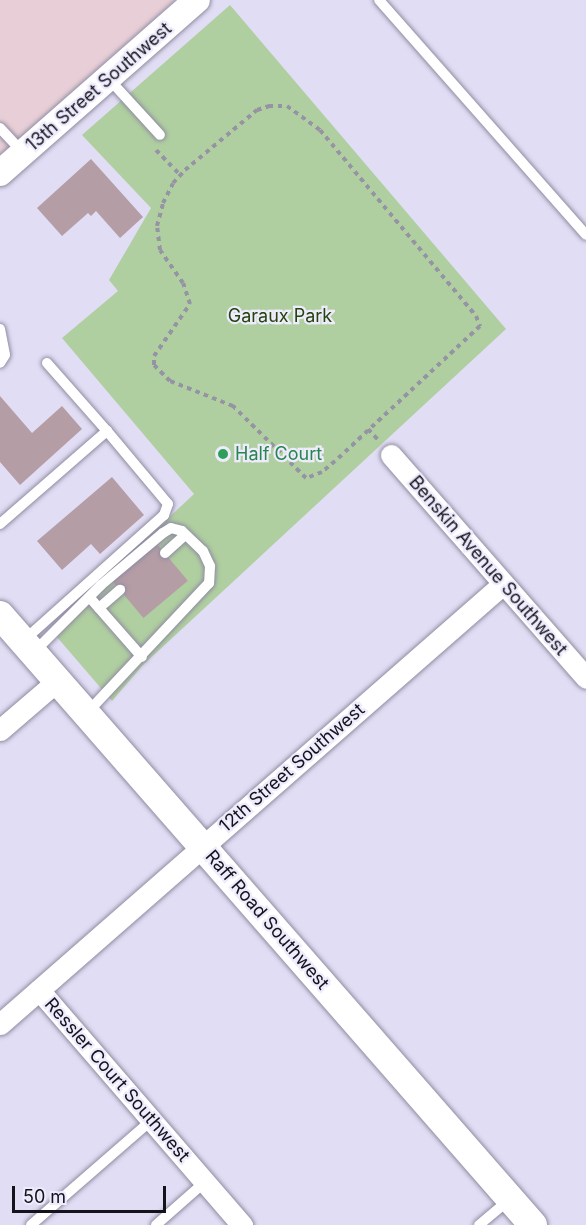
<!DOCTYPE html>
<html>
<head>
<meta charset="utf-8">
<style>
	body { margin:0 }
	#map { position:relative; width:586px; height:1225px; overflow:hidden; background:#e1ddf4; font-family:Inter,sans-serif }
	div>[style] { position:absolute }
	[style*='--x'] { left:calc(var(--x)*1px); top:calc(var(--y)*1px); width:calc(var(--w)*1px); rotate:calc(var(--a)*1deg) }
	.industrial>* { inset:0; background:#e8cfd7 }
	.green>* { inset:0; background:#afcfa0 }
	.building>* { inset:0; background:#b59da6; transform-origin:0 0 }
	.path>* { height:4px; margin-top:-2px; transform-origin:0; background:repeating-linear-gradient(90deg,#9693a4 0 4.5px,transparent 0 9px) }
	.roads { filter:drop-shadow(0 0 2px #908ca1) drop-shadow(0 0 2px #908ca1) }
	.service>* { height:10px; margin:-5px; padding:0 5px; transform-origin:5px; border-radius:5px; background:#fff }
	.minor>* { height:21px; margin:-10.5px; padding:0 10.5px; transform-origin:10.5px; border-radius:10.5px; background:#fff }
	.tertiary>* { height:26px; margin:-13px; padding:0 13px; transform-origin:13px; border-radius:13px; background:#fff }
	.secondary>* { height:28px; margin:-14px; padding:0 14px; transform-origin:14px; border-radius:14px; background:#fff }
	.dots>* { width:16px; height:16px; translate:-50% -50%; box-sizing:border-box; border:3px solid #eeebfd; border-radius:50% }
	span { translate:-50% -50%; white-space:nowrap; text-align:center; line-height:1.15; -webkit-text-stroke:4.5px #eeebfd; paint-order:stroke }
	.street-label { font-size:18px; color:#14131b }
	.park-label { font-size:18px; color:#23440d }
	.leisure-label { font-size:18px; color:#27864d }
	.left { translate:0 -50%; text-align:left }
	.scale { position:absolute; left:12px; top:1186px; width:154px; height:27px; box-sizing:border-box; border:3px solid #14131b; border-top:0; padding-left:8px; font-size:18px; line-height:21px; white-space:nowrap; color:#14131b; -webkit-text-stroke:4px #eeebfd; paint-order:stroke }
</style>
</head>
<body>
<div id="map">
	<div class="industrial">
		<i style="clip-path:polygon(0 0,175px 0,0 155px)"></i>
	</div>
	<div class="green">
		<i style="clip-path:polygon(230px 5px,506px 329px,143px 665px,112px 701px,50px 629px,194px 494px,62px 338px,118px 291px,109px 280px,151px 208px,82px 135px)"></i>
	</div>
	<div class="building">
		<i style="clip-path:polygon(91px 159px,143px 217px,120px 238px,96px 211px,91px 216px,88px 213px,62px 236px,37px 208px)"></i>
		<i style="clip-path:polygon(0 396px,32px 433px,62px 406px,82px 429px,20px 485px,0 462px)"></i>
		<i style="clip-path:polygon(112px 477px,144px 515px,100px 554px,91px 544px,62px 570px,37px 541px)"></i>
		<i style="left:157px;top:544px;width:48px;height:58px;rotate:50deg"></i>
	</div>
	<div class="path">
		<i style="--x:269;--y:106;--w:18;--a:0"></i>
		<i style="--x:287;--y:106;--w:41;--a:36"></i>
		<i style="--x:320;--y:130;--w:243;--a:50"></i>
		<i style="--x:476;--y:316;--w:11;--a:68"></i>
		<i style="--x:480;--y:326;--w:198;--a:137"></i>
		<i style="--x:335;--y:461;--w:17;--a:140"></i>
		<i style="--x:322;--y:472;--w:17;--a:159"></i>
		<i style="--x:306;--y:478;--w:103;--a:-135.4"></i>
		<i style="--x:233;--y:406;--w:68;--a:-158.4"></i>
		<i style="--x:170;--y:381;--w:23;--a:-135"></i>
		<i style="--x:154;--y:365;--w:9;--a:-90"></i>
		<i style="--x:154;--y:356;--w:63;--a:-55.3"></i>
		<i style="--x:190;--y:304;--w:22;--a:-108"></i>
		<i style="--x:183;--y:283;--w:40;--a:-124.9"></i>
		<i style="--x:160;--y:250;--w:24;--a:-97"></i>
		<i style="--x:157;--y:226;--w:24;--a:-75"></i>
		<i style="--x:163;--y:203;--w:22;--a:-63"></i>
		<i style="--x:173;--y:183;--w:18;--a:-47"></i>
		<i style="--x:185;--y:170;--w:94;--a:-39.8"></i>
		<i style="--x:257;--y:110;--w:13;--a:-18"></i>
		<i style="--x:156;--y:150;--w:35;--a:46"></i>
		<i style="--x:368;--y:429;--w:18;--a:47"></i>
	</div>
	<div class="roads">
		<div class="service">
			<i style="--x:379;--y:0;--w:313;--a:48.6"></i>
			<i style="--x:108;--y:78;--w:77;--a:47.6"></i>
			<i style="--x:0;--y:128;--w:34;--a:47"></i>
			<i style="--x:0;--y:329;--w:26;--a:79"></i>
			<i style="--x:5;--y:355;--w:9;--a:122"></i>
			<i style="--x:47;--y:363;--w:91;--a:48.6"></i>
			<i style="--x:0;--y:524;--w:142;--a:-41"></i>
			<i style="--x:107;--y:431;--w:95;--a:50.1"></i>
			<i style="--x:168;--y:504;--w:12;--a:110"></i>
			<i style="--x:164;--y:515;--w:189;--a:138.2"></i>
			<i style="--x:165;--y:553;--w:27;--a:-42"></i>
			<i style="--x:91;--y:599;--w:77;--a:48.7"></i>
			<i style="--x:99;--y:608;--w:28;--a:-41"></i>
			<i style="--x:33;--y:653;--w:96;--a:-45"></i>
			<i style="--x:101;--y:585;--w:81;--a:-40"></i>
			<i style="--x:163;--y:533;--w:9;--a:-32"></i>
			<i style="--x:171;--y:528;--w:11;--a:15"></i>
			<i style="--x:182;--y:531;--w:29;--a:44"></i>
			<i style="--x:203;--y:551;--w:17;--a:65"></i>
			<i style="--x:210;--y:566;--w:17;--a:93"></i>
			<i style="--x:209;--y:583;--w:177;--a:133.2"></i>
			<i style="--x:31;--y:1225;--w:160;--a:-41"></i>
			<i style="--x:156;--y:1225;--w:65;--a:-41.3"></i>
			<i style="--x:479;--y:1225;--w:40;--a:-40"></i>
		</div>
		<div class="minor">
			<i style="--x:391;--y:455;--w:296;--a:48.8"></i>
			<i style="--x:0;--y:730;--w:75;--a:-40.7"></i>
			<i style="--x:39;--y:990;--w:311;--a:49.2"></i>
			<i style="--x:0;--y:1024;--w:668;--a:-41.18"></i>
		</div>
		<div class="tertiary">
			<i style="--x:0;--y:173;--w:262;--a:-41.3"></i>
		</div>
		<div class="secondary">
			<i style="--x:0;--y:615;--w:810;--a:48.85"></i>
		</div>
	</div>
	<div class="dots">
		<i style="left:223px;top:454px;background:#2e9e5b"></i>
	</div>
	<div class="street-label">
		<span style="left:99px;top:87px;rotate:-41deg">13th Street Southwest</span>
		<span style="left:488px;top:566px;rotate:49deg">Benskin Avenue Southwest</span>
		<span style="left:292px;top:768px;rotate:-41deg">12th Street Southwest</span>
		<span style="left:267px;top:920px;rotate:49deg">Raff Road Southwest</span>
		<span style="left:117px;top:1080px;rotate:49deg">Ressler Court Southwest</span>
	</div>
	<div class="park-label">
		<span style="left:280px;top:316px">Garaux Park</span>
	</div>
	<div class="leisure-label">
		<span class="left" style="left:235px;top:454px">Half Court</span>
	</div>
	<div class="scale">50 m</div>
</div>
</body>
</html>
